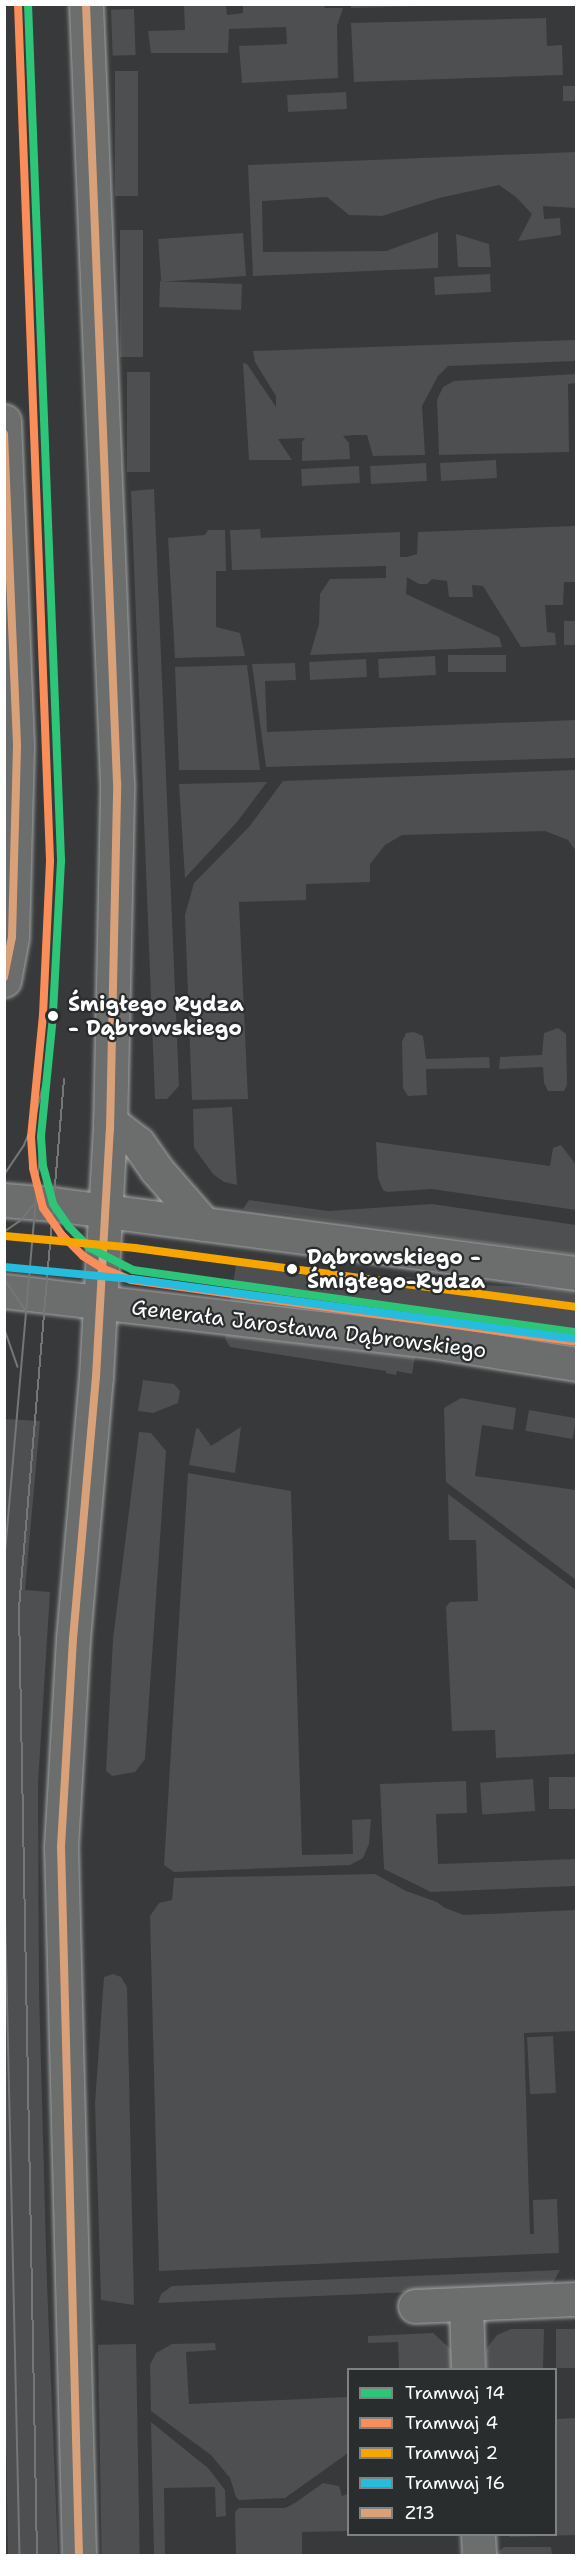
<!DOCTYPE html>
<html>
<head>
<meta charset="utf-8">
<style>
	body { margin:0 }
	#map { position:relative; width:581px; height:2560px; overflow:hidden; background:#38393a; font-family:"Shantell Sans",sans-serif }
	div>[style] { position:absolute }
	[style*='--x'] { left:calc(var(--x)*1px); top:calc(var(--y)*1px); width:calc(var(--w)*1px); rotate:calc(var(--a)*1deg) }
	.green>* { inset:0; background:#4d4f50; transform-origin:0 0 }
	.roads { filter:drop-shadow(0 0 2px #a5a6a6) drop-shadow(0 0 2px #a5a6a6) }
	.street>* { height:33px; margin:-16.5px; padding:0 16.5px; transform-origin:16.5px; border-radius:16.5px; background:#6c6d6d }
	.secondary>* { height:33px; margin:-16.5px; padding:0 16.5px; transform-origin:16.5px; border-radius:16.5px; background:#6c6d6d }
	.primary>* { height:33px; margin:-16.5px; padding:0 16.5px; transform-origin:16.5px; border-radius:16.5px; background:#6c6d6d }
	.tram>* { height:1.5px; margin:-0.75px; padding:0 0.75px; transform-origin:0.75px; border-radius:0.75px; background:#757676 }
	.bus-1>* { height:8px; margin:-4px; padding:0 4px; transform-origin:4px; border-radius:4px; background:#d9a179 }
	.tram-1>* { height:8px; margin:-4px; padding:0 4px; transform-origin:4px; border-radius:4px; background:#2dc577 }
	.tram-2>* { height:8px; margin:-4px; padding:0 4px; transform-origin:4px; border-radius:4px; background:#fa8e5a }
	.tram-3>* { height:8px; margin:-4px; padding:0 4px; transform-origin:4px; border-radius:4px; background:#f7a600 }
	.tram-4>* { height:8px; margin:-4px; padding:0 4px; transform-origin:4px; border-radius:4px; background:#26bcdd }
	.dots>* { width:16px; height:16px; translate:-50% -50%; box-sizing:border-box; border:3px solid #2a2d2e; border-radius:50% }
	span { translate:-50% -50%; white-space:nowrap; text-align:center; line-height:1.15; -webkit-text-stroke:4.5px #2a2d2e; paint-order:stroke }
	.stop-label { font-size:21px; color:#fff; font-weight:700 }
	.left { translate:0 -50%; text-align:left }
	.street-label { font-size:21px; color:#fff }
	.frame { position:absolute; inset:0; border:6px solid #fff; pointer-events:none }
	.legend { position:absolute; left:347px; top:2368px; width:210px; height:168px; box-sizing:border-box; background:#2a2d2e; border:2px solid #7f8182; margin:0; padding:8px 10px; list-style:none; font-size:18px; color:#fff }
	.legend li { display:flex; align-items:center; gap:12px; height:30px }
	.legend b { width:30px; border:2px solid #7f8182 }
</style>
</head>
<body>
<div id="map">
	<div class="green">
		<i style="clip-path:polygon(324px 4px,325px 8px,343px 8px,337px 26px,338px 78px,242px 83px,239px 46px,287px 44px,286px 27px,229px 29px,228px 53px,151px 53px,148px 31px,185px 30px,184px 5px,226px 5px,227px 15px,243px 13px,243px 5px)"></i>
		<i style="clip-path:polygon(351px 4px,460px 4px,460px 5px,351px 8px)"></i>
		<i style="left:134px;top:9px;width:46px;height:23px;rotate:88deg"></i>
		<i style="clip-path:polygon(546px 18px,547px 46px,562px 45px,563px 75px,354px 82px,351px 23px)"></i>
		<i style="left:115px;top:71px;width:23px;height:125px"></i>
		<i style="left:563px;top:86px;width:13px;height:15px"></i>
		<i style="left:346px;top:92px;width:17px;height:59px;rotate:87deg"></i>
		<i style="clip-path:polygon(576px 152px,576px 208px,543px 206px,544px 219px,560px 218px,561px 235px,518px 241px,532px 214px,516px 197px,499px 185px,439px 198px,382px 216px,349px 215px,327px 197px,262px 201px,263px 252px,386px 251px,438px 232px,438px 268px,253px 276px,248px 165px)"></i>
		<i style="left:120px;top:230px;width:23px;height:127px"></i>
		<i style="left:243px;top:233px;width:43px;height:85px;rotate:86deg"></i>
		<i style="clip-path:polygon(456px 234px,489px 244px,491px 267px,458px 267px)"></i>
		<i style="left:490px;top:274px;width:18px;height:56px;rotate:87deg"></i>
		<i style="left:242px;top:284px;width:26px;height:82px;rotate:92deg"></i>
		<i style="clip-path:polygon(576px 340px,576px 361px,448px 366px,438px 376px,422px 406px,425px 455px,373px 456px,367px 435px,354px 435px,343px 436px,349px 443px,350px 459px,302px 461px,302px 442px,305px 438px,278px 439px,292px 460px,249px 460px,243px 363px,247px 364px,276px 407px,276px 396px,255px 362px,253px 351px)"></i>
		<i style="left:127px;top:372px;width:23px;height:100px"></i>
		<i style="clip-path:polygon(576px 374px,576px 383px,568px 384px,569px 452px,439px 455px,437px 400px,443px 387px,454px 381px)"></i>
		<i style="left:496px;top:460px;width:18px;height:56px;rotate:87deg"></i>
		<i style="left:426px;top:463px;width:18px;height:56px;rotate:87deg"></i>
		<i style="left:359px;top:466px;width:17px;height:58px;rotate:87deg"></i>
		<i style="clip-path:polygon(154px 489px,179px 1086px,167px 1099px,155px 1099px,131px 491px)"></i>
		<i style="clip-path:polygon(576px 526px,576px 582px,564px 582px,563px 605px,545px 605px,547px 632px,555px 633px,556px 645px,521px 647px,483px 586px,472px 585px,473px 597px,449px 597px,447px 581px,432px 579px,427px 584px,419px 584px,407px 577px,406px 594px,499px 637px,502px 647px,310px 655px,319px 624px,320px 594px,330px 579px,386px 578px,386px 566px,232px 570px,230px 530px,260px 529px,261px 538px,400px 532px,400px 557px,407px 557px,417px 554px,418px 532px)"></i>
		<i style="clip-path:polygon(208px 530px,225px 530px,226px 571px,216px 571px,216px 627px,240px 633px,245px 656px,175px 658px,168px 538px,205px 535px)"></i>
		<i style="left:564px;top:621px;width:12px;height:24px"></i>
		<i style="left:506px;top:655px;width:17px;height:58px;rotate:90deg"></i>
		<i style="left:435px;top:656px;width:19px;height:57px;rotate:87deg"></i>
		<i style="left:366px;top:659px;width:18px;height:57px;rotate:87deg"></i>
		<i style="clip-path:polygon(295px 663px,296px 680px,265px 681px,267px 732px,576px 720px,576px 758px,266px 767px,252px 664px)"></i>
		<i style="clip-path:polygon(247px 665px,260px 770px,179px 770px,175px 667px)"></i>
		<i style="clip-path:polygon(576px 770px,576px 851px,568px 840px,545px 831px,402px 835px,385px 845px,370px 864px,370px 882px,306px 884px,306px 900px,239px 902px,248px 1099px,192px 1100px,185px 915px,194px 883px,249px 827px,283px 781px)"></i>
		<i style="clip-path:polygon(267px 782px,237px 822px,185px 878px,179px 784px)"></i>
		<i style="clip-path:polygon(558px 1028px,566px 1034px,567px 1085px,564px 1091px,548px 1091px,544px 1083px,543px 1067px,499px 1069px,500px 1057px,542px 1055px,544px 1033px)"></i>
		<i style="clip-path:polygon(414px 1032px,423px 1036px,426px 1059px,489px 1057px,490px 1068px,426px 1069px,427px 1095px,408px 1096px,403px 1088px,402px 1042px,406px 1033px)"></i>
		<i style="clip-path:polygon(232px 1107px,237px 1185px,224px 1182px,213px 1174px,194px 1148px,193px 1109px)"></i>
		<i style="clip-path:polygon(376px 1142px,550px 1166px,553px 1148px,561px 1145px,576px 1165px,576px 1210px,432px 1189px,387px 1192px,383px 1190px,378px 1178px)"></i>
		<i style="clip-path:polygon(249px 1200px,328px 1211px,432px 1204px,576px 1225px,576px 1255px,243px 1209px)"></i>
		<i style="clip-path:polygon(236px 1265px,402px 1290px,405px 1277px,481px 1285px,576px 1289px,576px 1348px,230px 1302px)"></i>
		<i style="clip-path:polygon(226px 1335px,276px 1341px,415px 1357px,412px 1374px,397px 1371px,396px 1375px,386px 1373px,386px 1371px,230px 1347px,225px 1339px)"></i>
		<i style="clip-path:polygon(143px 1380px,174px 1384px,180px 1391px,178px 1403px,153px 1413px,138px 1411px)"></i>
		<i style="clip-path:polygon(461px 1398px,516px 1408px,513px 1430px,482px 1425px,475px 1476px,576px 1490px,576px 1580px,446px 1482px,444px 1408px)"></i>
		<i style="left:529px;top:1410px;width:48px;height:21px;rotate:10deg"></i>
		<i style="clip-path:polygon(4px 1419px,40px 1421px,25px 1590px,50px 1592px,38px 1784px,39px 1991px,47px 2283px,58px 2556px,8px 2555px,4px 2329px)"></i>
		<i style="clip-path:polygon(241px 1427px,235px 1473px,189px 1465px,196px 1429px,198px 1428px,211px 1446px)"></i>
		<i style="clip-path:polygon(139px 1432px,151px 1433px,166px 1451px,145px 1759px,135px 1772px,112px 1776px,106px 1771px,113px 1639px)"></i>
		<i style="clip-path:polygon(188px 1473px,291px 1491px,302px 1855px,353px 1854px,352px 1820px,371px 1819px,369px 1844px,363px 1858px,350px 1865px,174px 1872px,164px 1865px)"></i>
		<i style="clip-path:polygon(448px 1494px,576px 1590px,576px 1751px,574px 1754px,496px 1758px,495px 1730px,452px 1731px,446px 1607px,450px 1602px,478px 1601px,476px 1540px,449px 1540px)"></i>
		<i style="left:576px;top:1777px;width:32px;height:27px;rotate:90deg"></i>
		<i style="left:533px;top:1779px;width:32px;height:53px;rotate:86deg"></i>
		<i style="clip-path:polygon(466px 1781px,467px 1813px,436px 1814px,438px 1864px,576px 1859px,576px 1886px,431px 1892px,384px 1869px,380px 1784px)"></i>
		<i style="clip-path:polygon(375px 1874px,406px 1891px,437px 1902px,445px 1908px,464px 1915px,576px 1910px,576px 2031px,524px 2033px,530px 2234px,534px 2234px,533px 2200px,557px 2199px,559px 2253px,159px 2271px,150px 1916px,159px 1903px,172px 1900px,174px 1878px)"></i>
		<i style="clip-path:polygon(113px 1974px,121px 1977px,127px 1987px,134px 2305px,101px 2300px,95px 2103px,104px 1977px)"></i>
		<i style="left:553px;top:2036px;width:57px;height:26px;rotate:87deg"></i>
		<i style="clip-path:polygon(560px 2270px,551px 2286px,158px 2303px,161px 2294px,172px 2286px)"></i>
		<i style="clip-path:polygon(511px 2329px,544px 2329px,543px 2369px,486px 2369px,486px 2349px,497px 2335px)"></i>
		<i style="left:576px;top:2329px;width:39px;height:20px;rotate:90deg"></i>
		<i style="clip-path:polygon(433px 2333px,455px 2353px,453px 2369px,399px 2369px,398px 2342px,368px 2343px,368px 2336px)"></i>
		<i style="clip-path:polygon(215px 2343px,216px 2350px,186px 2352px,189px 2404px,348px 2397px,348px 2453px,285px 2498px,239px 2500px,236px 2497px,230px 2478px,211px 2455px,151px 2411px,150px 2365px,156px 2353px,172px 2344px)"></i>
		<i style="left:136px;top:2344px;width:211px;height:38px;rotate:89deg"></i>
		<i style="clip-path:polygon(576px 2418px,576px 2535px,510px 2537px,509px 2535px,556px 2534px,556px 2419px)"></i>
		<i style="clip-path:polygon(151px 2422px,208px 2468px,225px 2490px,226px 2516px,216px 2517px,215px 2487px,164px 2488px,165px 2555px,154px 2555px)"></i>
		<i style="clip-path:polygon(323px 2483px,339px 2486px,342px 2496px,348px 2494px,348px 2531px,302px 2532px,302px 2555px,236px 2555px,235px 2512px,239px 2508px,285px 2508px,295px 2503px)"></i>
		<i style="clip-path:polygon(504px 2547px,551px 2547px,552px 2555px,493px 2556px)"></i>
	</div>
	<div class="roads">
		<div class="street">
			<i style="--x:466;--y:2304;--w:66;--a:88.3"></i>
			<i style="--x:415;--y:2306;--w:161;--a:-2.5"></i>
			<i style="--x:478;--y:2534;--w:22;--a:87"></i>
		</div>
		<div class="secondary">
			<i style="--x:110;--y:1122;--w:35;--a:37"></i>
			<i style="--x:138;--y:1143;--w:32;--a:55"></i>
			<i style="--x:156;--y:1169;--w:73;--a:48.9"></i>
			<i style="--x:4;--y:1200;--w:49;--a:4.7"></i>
			<i style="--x:53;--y:1204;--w:528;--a:7.52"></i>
			<i style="--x:4;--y:1291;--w:430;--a:6.7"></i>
			<i style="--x:431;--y:1341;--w:147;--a:9"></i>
		</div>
		<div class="primary">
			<i style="--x:4;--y:421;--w:326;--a:87.7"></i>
			<i style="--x:17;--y:747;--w:190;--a:91.5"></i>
			<i style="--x:12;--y:937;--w:44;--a:100.5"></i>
			<i style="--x:79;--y:2556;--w:709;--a:-91.45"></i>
			<i style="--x:61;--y:1847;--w:208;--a:-86.7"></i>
			<i style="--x:73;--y:1639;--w:263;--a:-85"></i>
			<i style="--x:96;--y:1377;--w:247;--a:-86.8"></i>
			<i style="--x:110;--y:1130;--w:347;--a:-88.8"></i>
			<i style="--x:117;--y:783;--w:780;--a:-92.28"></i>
		</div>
	</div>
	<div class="tram">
		<i style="--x:4;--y:1175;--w:36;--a:-56"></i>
		<i style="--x:24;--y:1145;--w:25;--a:-67"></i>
		<i style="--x:34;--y:1122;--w:58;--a:-76"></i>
		<i style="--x:4;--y:1232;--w:21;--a:-35"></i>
		<i style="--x:21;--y:1220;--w:25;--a:-50"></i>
		<i style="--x:4;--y:1278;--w:40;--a:56"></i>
		<i style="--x:4;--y:1327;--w:42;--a:70.7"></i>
		<i style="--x:4;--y:1564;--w:429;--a:-85"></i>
		<i style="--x:4;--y:1845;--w:711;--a:88.71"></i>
		<i style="--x:37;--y:2556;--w:948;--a:-91.09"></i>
		<i style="--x:19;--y:1608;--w:530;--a:-85.13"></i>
	</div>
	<div class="bus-1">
		<i style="--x:4;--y:434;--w:313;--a:87.6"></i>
		<i style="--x:17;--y:747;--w:190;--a:91.5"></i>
		<i style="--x:12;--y:937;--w:41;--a:101.3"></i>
		<i style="--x:79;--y:2556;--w:709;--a:-91.45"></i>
		<i style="--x:61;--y:1847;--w:208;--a:-86.7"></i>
		<i style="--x:73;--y:1639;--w:263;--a:-85"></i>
		<i style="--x:96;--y:1377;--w:247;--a:-86.8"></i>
		<i style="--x:110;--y:1130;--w:347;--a:-88.8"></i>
		<i style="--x:117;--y:783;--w:780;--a:-92.28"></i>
	</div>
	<div class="tram-1">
		<i style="--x:28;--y:4;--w:858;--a:87.79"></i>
		<i style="--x:61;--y:861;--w:155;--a:93"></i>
		<i style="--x:53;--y:1016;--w:122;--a:95.7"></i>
		<i style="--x:41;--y:1137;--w:29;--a:86"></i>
		<i style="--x:43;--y:1166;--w:39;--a:75"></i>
		<i style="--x:53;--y:1204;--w:28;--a:55"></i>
		<i style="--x:69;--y:1227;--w:30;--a:45"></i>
		<i style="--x:90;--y:1248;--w:48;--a:27.1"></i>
		<i style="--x:133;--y:1270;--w:447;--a:8"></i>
	</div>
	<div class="tram-2">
		<i style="--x:18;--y:4;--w:858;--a:87.86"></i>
		<i style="--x:50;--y:861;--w:154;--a:92.6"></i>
		<i style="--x:43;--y:1015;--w:123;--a:95.6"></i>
		<i style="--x:31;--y:1137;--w:31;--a:86"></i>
		<i style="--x:33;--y:1168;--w:41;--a:76"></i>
		<i style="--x:43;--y:1208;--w:32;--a:55"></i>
		<i style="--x:61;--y:1234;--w:31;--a:45"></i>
		<i style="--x:83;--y:1256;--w:25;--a:32"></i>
		<i style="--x:104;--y:1269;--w:29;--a:22"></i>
		<i style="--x:131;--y:1280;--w:448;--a:7.9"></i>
	</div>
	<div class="tram-3">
		<i style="--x:5;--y:1236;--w:131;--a:5.3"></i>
		<i style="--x:135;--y:1248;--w:445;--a:7.6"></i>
	</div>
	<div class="tram-4">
		<i style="--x:4;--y:1267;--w:129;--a:5.4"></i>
		<i style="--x:132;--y:1279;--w:445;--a:7.7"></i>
	</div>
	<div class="dots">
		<i style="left:53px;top:1016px;background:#fff"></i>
		<i style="left:292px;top:1269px;background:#fff"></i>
	</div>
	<div class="stop-label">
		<span class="left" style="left:68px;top:1016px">Śmigłego Rydza<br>- Dąbrowskiego</span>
		<span class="left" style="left:307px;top:1269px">Dąbrowskiego -<br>Śmigłego-Rydza</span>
	</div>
	<div class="street-label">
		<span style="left:309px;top:1329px;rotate:7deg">Generała Jarosława Dąbrowskiego</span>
	</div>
	<div class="frame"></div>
	<ul class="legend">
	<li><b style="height:8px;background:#2dc577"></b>Tramwaj 14</li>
	<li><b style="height:8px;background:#fa8e5a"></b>Tramwaj 4</li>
	<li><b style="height:8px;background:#f7a600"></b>Tramwaj 2</li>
	<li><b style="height:8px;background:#26bcdd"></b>Tramwaj 16</li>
	<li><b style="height:8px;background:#d9a179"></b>Z13</li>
	</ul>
</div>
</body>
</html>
